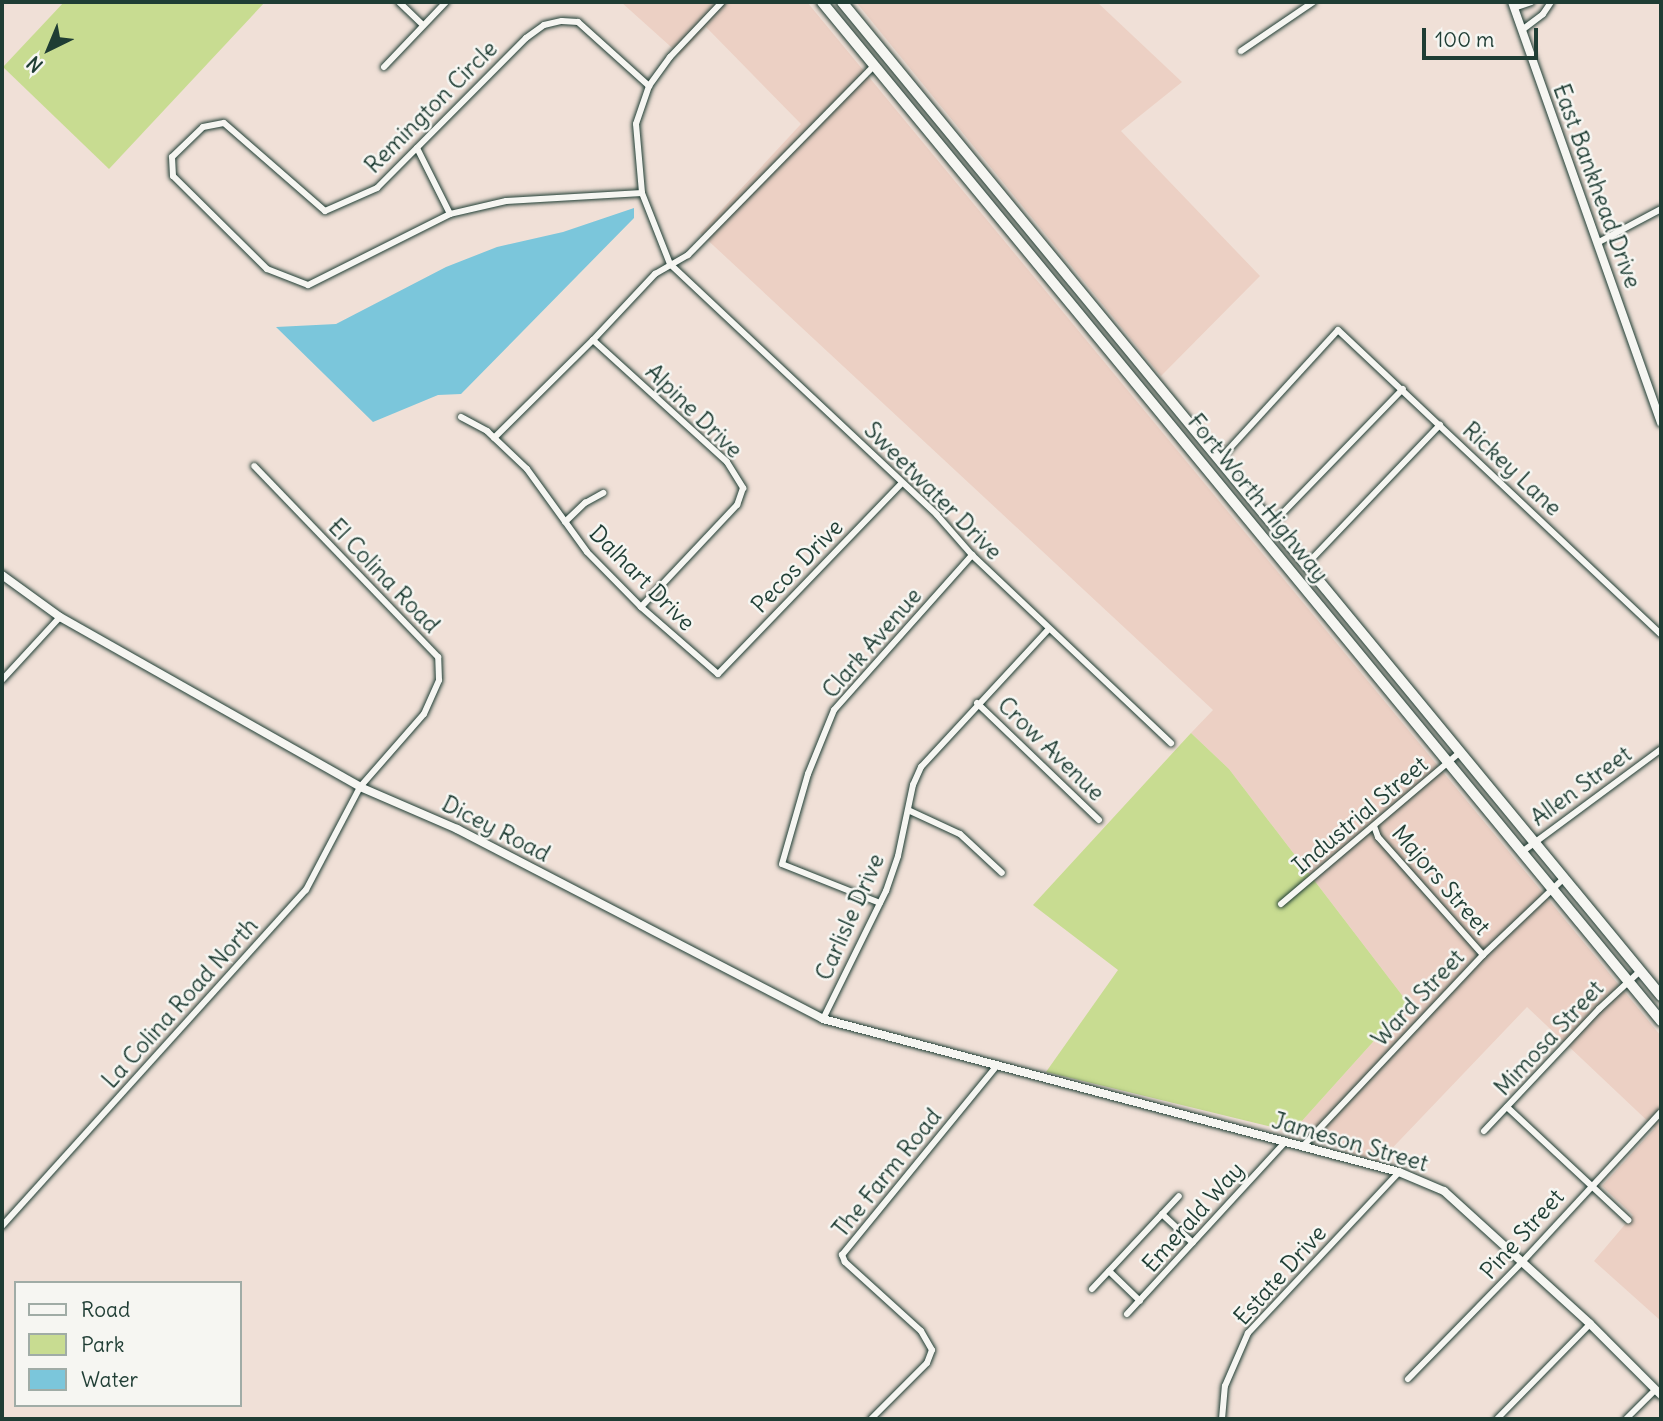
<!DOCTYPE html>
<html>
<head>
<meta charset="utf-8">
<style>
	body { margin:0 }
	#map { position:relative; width:1663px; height:1421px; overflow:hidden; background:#f0e0d7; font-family:Delius,sans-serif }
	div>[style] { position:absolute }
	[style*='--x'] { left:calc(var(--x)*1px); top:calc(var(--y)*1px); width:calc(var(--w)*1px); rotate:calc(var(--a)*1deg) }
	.built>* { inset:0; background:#ecd0c4 }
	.green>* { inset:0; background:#c8dc91 }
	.water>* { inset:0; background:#7bc6db }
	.roads { filter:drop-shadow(0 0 2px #1f3d34) drop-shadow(0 0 2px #1f3d34) }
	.minor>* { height:6px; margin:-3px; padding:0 3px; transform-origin:3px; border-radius:3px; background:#f6f6f2 }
	.tertiary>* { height:8px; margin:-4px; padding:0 4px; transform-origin:4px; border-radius:4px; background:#f6f6f2 }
	.primary>* { height:10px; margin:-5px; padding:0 5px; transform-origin:5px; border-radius:5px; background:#f6f6f2 }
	span { translate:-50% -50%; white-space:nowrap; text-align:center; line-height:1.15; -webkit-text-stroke:5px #f6f6f2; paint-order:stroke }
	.street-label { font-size:23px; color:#1f3d34 }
	.frame { position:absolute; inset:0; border:4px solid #1f3d34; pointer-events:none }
	.legend { position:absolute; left:14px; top:1281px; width:228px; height:126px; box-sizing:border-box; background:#f6f6f2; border:2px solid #a0aca6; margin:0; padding:9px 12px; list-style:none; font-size:21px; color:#1f3d34 }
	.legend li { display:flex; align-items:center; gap:14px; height:35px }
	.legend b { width:35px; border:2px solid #a0aca6 }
	.north { position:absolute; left:14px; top:14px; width:70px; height:70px; -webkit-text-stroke:5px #f6f6f2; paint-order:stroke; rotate:223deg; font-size:19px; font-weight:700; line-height:28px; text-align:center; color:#1f3d34 }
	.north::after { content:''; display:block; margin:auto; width:24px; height:32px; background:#1f3d34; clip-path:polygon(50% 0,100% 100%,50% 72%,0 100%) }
	.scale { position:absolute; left:1422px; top:28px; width:116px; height:32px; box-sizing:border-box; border:4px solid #1f3d34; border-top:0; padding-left:9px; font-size:21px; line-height:24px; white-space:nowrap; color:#1f3d34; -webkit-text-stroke:5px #f6f6f2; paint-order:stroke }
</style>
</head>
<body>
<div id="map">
	<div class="built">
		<i style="clip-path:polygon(621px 2px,807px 2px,1661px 1036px,1661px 1321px,1594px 1261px,1633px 1215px,1602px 1186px,1655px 1128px,1527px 1007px,1379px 1162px,1292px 1132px,1408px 1003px,1229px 769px,1191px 733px,1213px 710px,700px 233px,801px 124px,706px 27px,680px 55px)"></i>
		<i style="clip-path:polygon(856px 2px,1097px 2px,1182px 82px,1121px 131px,1260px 276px,1161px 376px)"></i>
	</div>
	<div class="green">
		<i style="clip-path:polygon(64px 2px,265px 2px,109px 169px,3px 67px)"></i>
		<i style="clip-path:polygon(1191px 733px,1229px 769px,1408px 1003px,1292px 1132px,1046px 1072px,1118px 970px,1033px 905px)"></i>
	</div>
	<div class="water">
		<i style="clip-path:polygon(634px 208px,634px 218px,461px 394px,438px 395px,373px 422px,276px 327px,336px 324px,446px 267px,497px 247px,563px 232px)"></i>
	</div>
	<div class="roads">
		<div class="minor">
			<i style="--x:399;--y:2;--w:33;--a:44"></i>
			<i style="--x:722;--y:2;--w:76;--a:133.4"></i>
			<i style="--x:670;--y:57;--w:36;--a:126"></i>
			<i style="--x:649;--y:86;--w:40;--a:108.9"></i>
			<i style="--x:636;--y:124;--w:69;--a:85"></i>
			<i style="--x:642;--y:193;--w:76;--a:68.5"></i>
			<i style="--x:670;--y:264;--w:366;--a:43.2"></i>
			<i style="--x:937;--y:515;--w:53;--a:48.8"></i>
			<i style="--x:972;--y:555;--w:274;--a:43.4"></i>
			<i style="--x:1514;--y:8;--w:18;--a:-19"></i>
			<i style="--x:1522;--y:30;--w:26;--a:-37"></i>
			<i style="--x:1543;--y:14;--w:14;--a:-56"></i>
			<i style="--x:1241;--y:51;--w:87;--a:-34.2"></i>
			<i style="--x:384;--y:67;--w:90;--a:-46.4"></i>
			<i style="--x:417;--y:148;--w:74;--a:63.4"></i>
			<i style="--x:642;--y:193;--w:136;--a:176.6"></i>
			<i style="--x:506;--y:201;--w:57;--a:166.9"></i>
			<i style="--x:450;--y:214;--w:159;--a:153.4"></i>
			<i style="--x:308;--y:285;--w:44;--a:-158.7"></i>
			<i style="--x:267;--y:269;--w:132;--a:-135.3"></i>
			<i style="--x:173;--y:176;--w:19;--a:-93"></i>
			<i style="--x:172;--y:157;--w:43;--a:-44.1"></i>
			<i style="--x:203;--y:127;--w:21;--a:-11"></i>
			<i style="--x:224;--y:123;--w:134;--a:41.1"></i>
			<i style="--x:325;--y:211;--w:57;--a:-23.9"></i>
			<i style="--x:377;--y:188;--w:211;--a:-45.2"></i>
			<i style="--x:526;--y:38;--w:22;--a:-36"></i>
			<i style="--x:544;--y:25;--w:18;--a:-13"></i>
			<i style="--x:562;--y:21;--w:16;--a:4"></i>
			<i style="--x:578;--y:22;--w:96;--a:42"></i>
			<i style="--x:1599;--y:242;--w:70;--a:-28"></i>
			<i style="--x:593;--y:340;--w:181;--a:42.3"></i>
			<i style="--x:727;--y:462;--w:31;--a:58"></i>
			<i style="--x:743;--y:488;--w:18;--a:109"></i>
			<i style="--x:737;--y:505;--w:140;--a:133.3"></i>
			<i style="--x:461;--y:417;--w:30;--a:28"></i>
			<i style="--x:487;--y:431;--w:55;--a:43.5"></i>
			<i style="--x:527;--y:469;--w:102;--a:54.1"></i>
			<i style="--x:587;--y:552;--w:77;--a:45.5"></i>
			<i style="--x:641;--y:607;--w:102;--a:41"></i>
			<i style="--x:718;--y:674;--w:265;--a:-46.1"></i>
			<i style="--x:494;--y:438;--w:139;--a:-44.7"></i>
			<i style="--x:593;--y:340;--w:91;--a:-46.8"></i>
			<i style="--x:655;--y:274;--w:38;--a:-30"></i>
			<i style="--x:688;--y:255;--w:265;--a:-45.5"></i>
			<i style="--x:1219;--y:460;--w:176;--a:-47.5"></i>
			<i style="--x:1338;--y:330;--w:444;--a:43.3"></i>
			<i style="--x:565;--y:522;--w:28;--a:-44"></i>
			<i style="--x:585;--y:503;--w:21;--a:-29"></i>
			<i style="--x:1272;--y:524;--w:188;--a:-45.9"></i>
			<i style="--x:1306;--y:565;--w:194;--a:-46.3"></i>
			<i style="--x:2;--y:680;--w:86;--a:-47.4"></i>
			<i style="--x:977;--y:703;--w:169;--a:43.8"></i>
			<i style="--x:908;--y:810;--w:57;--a:24.8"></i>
			<i style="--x:960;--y:834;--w:57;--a:42.9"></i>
			<i style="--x:1374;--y:826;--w:12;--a:70"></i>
			<i style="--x:1378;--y:837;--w:158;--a:48.3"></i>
			<i style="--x:1522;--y:852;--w:173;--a:-36.5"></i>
			<i style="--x:880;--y:903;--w:105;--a:-158.3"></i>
			<i style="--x:782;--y:864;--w:94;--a:-73.9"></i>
			<i style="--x:808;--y:774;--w:69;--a:-67.9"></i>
			<i style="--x:834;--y:710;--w:208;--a:-48.3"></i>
			<i style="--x:1281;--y:904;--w:235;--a:-40.3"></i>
			<i style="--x:823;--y:1019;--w:143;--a:-63.8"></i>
			<i style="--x:886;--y:891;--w:37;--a:-71"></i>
			<i style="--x:898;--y:856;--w:73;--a:-78.1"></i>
			<i style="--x:913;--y:785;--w:20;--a:-66"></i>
			<i style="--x:921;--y:767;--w:188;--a:-47.2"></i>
			<i style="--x:1507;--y:1107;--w:166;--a:43"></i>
			<i style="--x:1484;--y:1131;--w:168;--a:-46.7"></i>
			<i style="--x:1599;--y:1009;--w:56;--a:-42.8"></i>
			<i style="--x:1303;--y:1146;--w:262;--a:-46.7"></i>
			<i style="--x:1483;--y:955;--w:112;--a:-43.5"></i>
			<i style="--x:1162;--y:1214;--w:42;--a:43.1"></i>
			<i style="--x:2;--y:1226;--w:453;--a:-47.9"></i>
			<i style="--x:306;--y:890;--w:116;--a:-62.3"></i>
			<i style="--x:360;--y:787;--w:97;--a:-48.8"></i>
			<i style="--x:424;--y:714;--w:37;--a:-66"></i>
			<i style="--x:439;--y:680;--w:23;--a:-92"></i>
			<i style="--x:438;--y:657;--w:265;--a:-133.9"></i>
			<i style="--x:1109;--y:1271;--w:43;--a:44.1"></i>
			<i style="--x:1092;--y:1289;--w:127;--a:-46.9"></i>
			<i style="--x:1127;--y:1314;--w:232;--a:-47.4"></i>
			<i style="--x:1408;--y:1379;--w:165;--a:-45.7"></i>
			<i style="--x:1523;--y:1261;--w:203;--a:-47.2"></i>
			<i style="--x:871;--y:1419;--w:79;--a:-45"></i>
			<i style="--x:927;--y:1363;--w:14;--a:-69"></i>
			<i style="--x:932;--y:1350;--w:22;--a:-120"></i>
			<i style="--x:921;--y:1331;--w:103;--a:-137.8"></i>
			<i style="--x:845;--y:1262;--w:8;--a:-113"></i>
			<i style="--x:842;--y:1255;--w:243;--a:-50.7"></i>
			<i style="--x:1222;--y:1419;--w:33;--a:-85"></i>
			<i style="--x:1225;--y:1386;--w:58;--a:-66.5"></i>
			<i style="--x:1248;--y:1333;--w:221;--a:-46.8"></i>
			<i style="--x:1497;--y:1419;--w:133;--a:-45.6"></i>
			<i style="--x:1626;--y:1419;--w:41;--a:-45"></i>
		</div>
		<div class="tertiary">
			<i style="--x:1512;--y:2;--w:446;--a:70.5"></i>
			<i style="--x:2;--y:575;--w:72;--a:35.9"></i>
			<i style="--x:60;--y:617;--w:345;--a:29.5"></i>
			<i style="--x:360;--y:787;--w:106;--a:23.4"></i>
			<i style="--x:457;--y:829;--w:412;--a:27.4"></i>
			<i style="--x:823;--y:1019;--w:596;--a:14.88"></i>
			<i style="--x:1399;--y:1172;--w:49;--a:22.9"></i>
			<i style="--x:1444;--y:1191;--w:197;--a:42.3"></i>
			<i style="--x:1590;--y:1324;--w:100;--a:45"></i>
		</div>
		<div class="primary">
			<i style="--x:822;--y:2;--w:1320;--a:50.53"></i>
			<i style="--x:842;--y:2;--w:1288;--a:50.51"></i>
		</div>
	</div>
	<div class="street-label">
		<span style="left:431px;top:107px;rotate:-45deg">Remington Circle</span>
		<span style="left:1597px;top:186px;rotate:70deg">East Bankhead Drive</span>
		<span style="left:694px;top:411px;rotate:44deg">Alpine Drive</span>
		<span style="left:1512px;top:469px;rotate:43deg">Rickey Lane</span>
		<span style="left:933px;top:491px;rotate:45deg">Sweetwater Drive</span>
		<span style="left:1258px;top:498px;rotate:51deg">Fort Worth Highway</span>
		<span style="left:797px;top:566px;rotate:-46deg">Pecos Drive</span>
		<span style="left:384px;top:576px;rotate:46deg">El Colina Road</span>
		<span style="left:642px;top:578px;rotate:45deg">Dalhart Drive</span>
		<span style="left:872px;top:643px;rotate:-49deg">Clark Avenue</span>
		<span style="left:1051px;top:749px;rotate:44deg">Crow Avenue</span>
		<span style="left:1581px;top:786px;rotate:-36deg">Allen Street</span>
		<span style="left:1360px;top:815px;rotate:-40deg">Industrial Street</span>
		<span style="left:496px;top:829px;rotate:27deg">Dicey Road</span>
		<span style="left:1441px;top:880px;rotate:49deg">Majors Street</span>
		<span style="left:850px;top:917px;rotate:-66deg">Carlisle Drive</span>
		<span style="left:1418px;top:998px;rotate:-47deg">Ward Street</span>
		<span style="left:180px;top:1003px;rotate:-48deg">La Colina Road North</span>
		<span style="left:1549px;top:1038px;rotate:-47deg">Mimosa Street</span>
		<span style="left:1350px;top:1142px;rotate:16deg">Jameson Street</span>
		<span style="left:887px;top:1173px;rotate:-51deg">The Farm Road</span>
		<span style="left:1193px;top:1217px;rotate:-48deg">Emerald Way</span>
		<span style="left:1522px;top:1234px;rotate:-48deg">Pine Street</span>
		<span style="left:1280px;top:1275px;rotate:-48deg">Estate Drive</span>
	</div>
	<div class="frame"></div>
	<ul class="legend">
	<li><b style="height:9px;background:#f6f6f2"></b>Road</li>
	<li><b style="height:19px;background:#c8dc91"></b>Park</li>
	<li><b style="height:19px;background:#7bc6db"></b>Water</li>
	</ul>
	<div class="north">N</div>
	<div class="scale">100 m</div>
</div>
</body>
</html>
